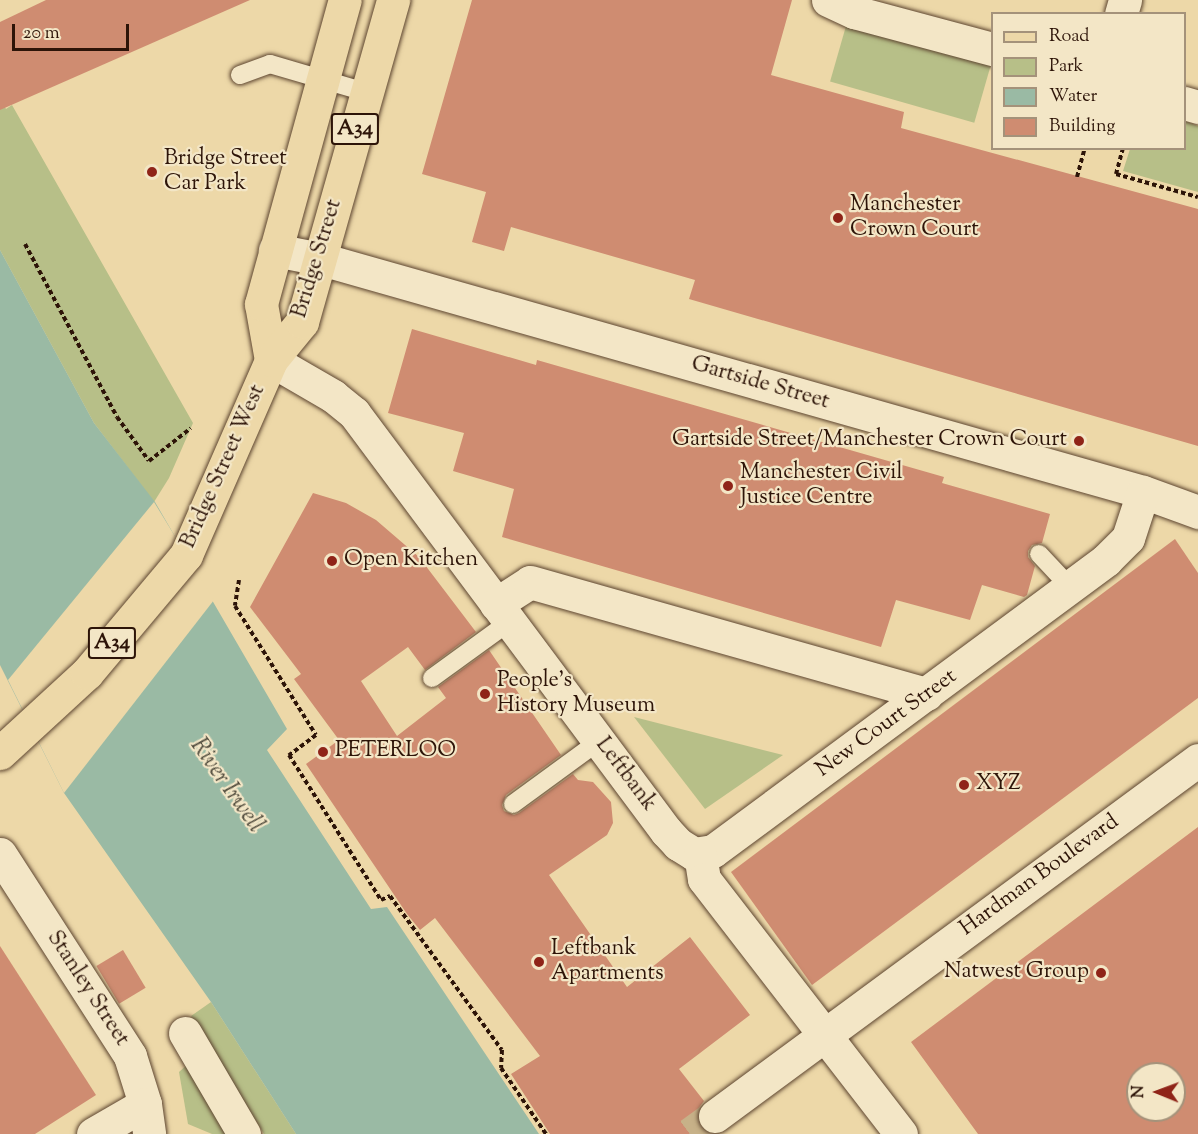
<!DOCTYPE html>
<html>
<head>
<meta charset="utf-8">
<style>
	body { margin:0 }
	#map { position:relative; width:1198px; height:1134px; overflow:hidden; background:#edd8a8; font-family:"Sorts Mill Goudy",serif }
	div>[style] { position:absolute }
	[style*='--x'] { left:calc(var(--x)*1px); top:calc(var(--y)*1px); width:calc(var(--w)*1px); rotate:calc(var(--a)*1deg) }
	.green>* { inset:0; background:#b7bf88; transform-origin:0 0 }
	.water>* { inset:0; background:#9abaa4 }
	.pier>* { inset:0; background:#edd8a8 }
	.building>* { inset:0; background:#cf8c71; transform-origin:0 0 }
	.street-tunnel>* { height:33px; margin-top:-16.5px; transform-origin:0; background:repeating-linear-gradient(90deg,#c7b188 0 33px,transparent 0 49px) }
	.path>* { height:4px; margin-top:-2px; transform-origin:0; background:repeating-linear-gradient(90deg,#2d1408 0 4.5px,transparent 0 7.5px) }
	.roads { filter:drop-shadow(0 0 2px #5d4530) drop-shadow(0 0 2px #5d4530) }
	.lane>* { height:18px; margin:-9px; padding:0 9px; transform-origin:9px; border-radius:9px; background:#f3e6c6 }
	.street>* { height:33px; margin:-16.5px; padding:0 16.5px; transform-origin:16.5px; border-radius:16.5px; background:#f3e6c6 }
	.primary>* { height:33px; margin:-16.5px; padding:0 16.5px; transform-origin:16.5px; border-radius:16.5px; background:#edd8a8 }
	.dots>* { width:16px; height:16px; translate:-50% -50%; box-sizing:border-box; border:3px solid #f3e6c6; border-radius:50% }
	span { translate:-50% -50%; white-space:nowrap; text-align:center; line-height:1.15; -webkit-text-stroke:4.5px #f3e6c6; paint-order:stroke }
	.shield-label span { padding:2px 4px; background:#f3e6c6; border:2px solid; border-radius:4px; -webkit-text-stroke-width:0 }
	.shield-label { font-size:21px; color:#2d1408; font-weight:700 }
	.poi-label { font-size:22px; color:#2d1408 }
	.left { translate:0 -50%; text-align:left }
	.right { translate:-100% -50%; text-align:right }
	.street-label { font-size:22px; color:#2d1408 }
	.water-label { font-size:24px; color:#534e3f; font-style:italic }
	.legend { position:absolute; left:991px; top:12px; width:195px; height:138px; box-sizing:border-box; background:#f3e6c6; border:2px solid #a4927a; margin:0; padding:8px 10px; list-style:none; font-size:18px; color:#2d1408 }
	.legend li { display:flex; align-items:center; gap:12px; height:30px }
	.legend b { width:30px; border:2px solid #a4927a }
	.north { position:absolute; left:1126px; top:1062px; width:60px; height:60px; box-sizing:border-box; background:#f3e6c6; border:2px solid #a4927a; border-radius:50%; rotate:271deg; font-size:16px; font-weight:700; line-height:24px; text-align:center; color:#2d1408 }
	.north::after { content:''; display:block; margin:auto; width:21px; height:27px; background:#8f2418; clip-path:polygon(50% 0,100% 100%,50% 72%,0 100%) }
	.scale { position:absolute; left:12px; top:24px; width:117px; height:27px; box-sizing:border-box; border:3px solid #2d1408; border-top:0; padding-left:8px; font-size:18px; line-height:21px; white-space:nowrap; color:#2d1408; -webkit-text-stroke:4px #f3e6c6; paint-order:stroke }
</style>
</head>
<body>
<div id="map">
	<div class="green">
		<i style="left:848px;top:19px;width:150px;height:65px;rotate:16deg"></i>
		<i style="clip-path:polygon(0 97px,6px 109px,12px 105px,193px 423px,169px 478px,154px 502px,94px 423px,0 250px)"></i>
		<i style="clip-path:polygon(1185px 121px,1198px 126px,1198px 192px,1123px 171px,1130px 149px,1184px 148px)"></i>
		<i style="clip-path:polygon(634px 717px,783px 755px,705px 809px)"></i>
		<i style="clip-path:polygon(211px 1002px,296px 1134px,264px 1134px,191px 1016px)"></i>
		<i style="clip-path:polygon(188px 1064px,233px 1134px,212px 1134px,188px 1124px,179px 1072px)"></i>
	</div>
	<div class="water">
		<i style="clip-path:polygon(0 250px,94px 423px,155px 502px,287px 729px,267px 750px,371px 909px,387px 907px,539px 1134px,296px 1134px,211px 1002px,64px 793px,0 665px)"></i>
	</div>
	<div class="pier">
		<i style="clip-path:polygon(154px 502px,214px 600px,64px 793px,8px 680px)"></i>
	</div>
	<div class="building">
		<i style="clip-path:polygon(46px 0,250px 0,0 110px,0 22px)"></i>
		<i style="clip-path:polygon(472px 0,792px 0,771px 75px,904px 112px,901px 128px,1198px 209px,1198px 446px,689px 299px,695px 280px,511px 227px,504px 251px,472px 242px,486px 192px,422px 174px)"></i>
		<i style="clip-path:polygon(412px 329px,536px 365px,537px 360px,944px 477px,942px 483px,1050px 514px,1042px 543px,1032px 545px,1028px 551px,1028px 557px,1035px 566px,1027px 595px,1024px 597px,982px 585px,970px 620px,896px 600px,881px 647px,502px 537px,514px 489px,453px 471px,464px 433px,388px 413px)"></i>
		<i style="clip-path:polygon(313px 493px,346px 503px,376px 520px,419px 557px,476px 632px,425px 670px,408px 647px,361px 681px,397px 736px,446px 698px,438px 687px,489px 650px,561px 755px,506px 795px,502px 805px,504px 811px,514px 815px,519px 813px,573px 774px,578px 780px,593px 782px,611px 802px,613px 823px,607px 835px,549px 875px,627px 987px,690px 937px,750px 1015px,679px 1069px,704px 1101px,698px 1109px,696px 1118px,700px 1127px,712px 1134px,550px 1134px,511px 1074px,540px 1056px,435px 918px,420px 930px,407px 914px,306px 764px,339px 740px,294px 679px,301px 674px,250px 607px)"></i>
		<i style="clip-path:polygon(1175px 539px,1198px 573px,1198px 698px,812px 985px,731px 872px)"></i>
		<i style="clip-path:polygon(evenodd,1198px 827px,1198px 1134px,978px 1134px,911px 1042px,1198px 827px,1138px 1074px,1174px 1074px,1174px 1110px,1138px 1110px,1138px 1074px)"></i>
		<i style="clip-path:polygon(0 946px,96px 1095px,35px 1134px,0 1134px)"></i>
		<i style="left:123px;top:950px;width:44px;height:31px;rotate:59deg"></i>
	</div>
	<div class="street-tunnel">
		<i style="--x:690;--y:1134;--w:31;--a:-36"></i>
	</div>
	<div class="path">
		<i style="--x:1123;--y:148;--w:27;--a:105"></i>
		<i style="--x:1116;--y:174;--w:85;--a:15.7"></i>
		<i style="--x:1077;--y:177;--w:30;--a:-75"></i>
		<i style="--x:25;--y:244;--w:196;--a:62"></i>
		<i style="--x:117;--y:417;--w:54;--a:54"></i>
		<i style="--x:149;--y:461;--w:53;--a:-38.2"></i>
		<i style="--x:239;--y:580;--w:26;--a:99"></i>
		<i style="--x:235;--y:606;--w:152;--a:57.9"></i>
		<i style="--x:316;--y:735;--w:34;--a:143"></i>
		<i style="--x:289;--y:755;--w:172;--a:57.6"></i>
		<i style="--x:381;--y:900;--w:10;--a:-24"></i>
		<i style="--x:390;--y:896;--w:190;--a:54"></i>
		<i style="--x:502;--y:1050;--w:18;--a:93"></i>
		<i style="--x:501;--y:1068;--w:80;--a:55.7"></i>
	</div>
	<div class="roads">
		<div class="lane">
			<i style="--x:240;--y:75;--w:32;--a:-20"></i>
			<i style="--x:270;--y:64;--w:99;--a:16.4"></i>
			<i style="--x:1039;--y:554;--w:45;--a:46.8"></i>
			<i style="--x:432;--y:678;--w:95;--a:-36"></i>
			<i style="--x:513;--y:804;--w:107;--a:-36.2"></i>
		</div>
		<div class="street">
			<i style="--x:828;--y:0;--w:29;--a:25"></i>
			<i style="--x:854;--y:12;--w:143;--a:15"></i>
			<i style="--x:1121;--y:14;--w:15;--a:-74"></i>
			<i style="--x:1184;--y:103;--w:15;--a:16"></i>
			<i style="--x:275;--y:250;--w:47;--a:11.1"></i>
			<i style="--x:321;--y:259;--w:854;--a:15.83"></i>
			<i style="--x:1143;--y:492;--w:59;--a:20"></i>
			<i style="--x:271;--y:360;--w:72;--a:30.1"></i>
			<i style="--x:333;--y:396;--w:27;--a:39"></i>
			<i style="--x:354;--y:413;--w:522;--a:53.26"></i>
			<i style="--x:666;--y:831;--w:18;--a:47"></i>
			<i style="--x:678;--y:844;--w:19;--a:32"></i>
			<i style="--x:694;--y:854;--w:19;--a:-9"></i>
			<i style="--x:713;--y:851;--w:489;--a:-36.5"></i>
			<i style="--x:1106;--y:560;--w:31;--a:-45"></i>
			<i style="--x:1128;--y:538;--w:48;--a:-71.9"></i>
			<i style="--x:496;--y:604;--w:40;--a:-32.9"></i>
			<i style="--x:530;--y:582;--w:412;--a:15.8"></i>
			<i style="--x:0;--y:854;--w:240;--a:57.2"></i>
			<i style="--x:130;--y:1056;--w:50;--a:72.6"></i>
			<i style="--x:145;--y:1104;--w:30;--a:82"></i>
			<i style="--x:700;--y:854;--w:25;--a:81"></i>
			<i style="--x:704;--y:879;--w:322;--a:52.3"></i>
			<i style="--x:185;--y:1033;--w:117;--a:59.7"></i>
			<i style="--x:715;--y:1116;--w:600;--a:-36.39"></i>
			<i style="--x:93;--y:1134;--w:60;--a:-30"></i>
		</div>
		<div class="primary">
			<i style="--x:271;--y:360;--w:57;--a:-100.1"></i>
			<i style="--x:261;--y:304;--w:315;--a:-74.6"></i>
			<i style="--x:0;--y:753;--w:118;--a:-42.6"></i>
			<i style="--x:87;--y:673;--w:154;--a:-50"></i>
			<i style="--x:186;--y:555;--w:213;--a:-66.4"></i>
			<i style="--x:271;--y:360;--w:49;--a:-50.8"></i>
			<i style="--x:302;--y:322;--w:335;--a:-74.2"></i>
		</div>
	</div>
	<div class="dots">
		<i style="left:152px;top:172px;background:#8f2418"></i>
		<i style="left:838px;top:218px;background:#8f2418"></i>
		<i style="left:1079px;top:441px;background:#8f2418"></i>
		<i style="left:728px;top:486px;background:#8f2418"></i>
		<i style="left:332px;top:561px;background:#8f2418"></i>
		<i style="left:485px;top:694px;background:#8f2418"></i>
		<i style="left:323px;top:752px;background:#8f2418"></i>
		<i style="left:964px;top:785px;background:#8f2418"></i>
		<i style="left:539px;top:962px;background:#8f2418"></i>
		<i style="left:1101px;top:973px;background:#8f2418"></i>
	</div>
	<div class="shield-label">
		<span style="left:355px;top:129px">A34</span>
		<span style="left:112px;top:643px">A34</span>
	</div>
	<div class="poi-label">
		<span class="left" style="left:164px;top:172px">Bridge Street<br>Car Park</span>
		<span class="left" style="left:850px;top:218px">Manchester<br>Crown Court</span>
		<span class="right" style="left:1067px;top:441px">Gartside Street/Manchester Crown Court</span>
		<span class="left" style="left:740px;top:486px">Manchester Civil<br>Justice Centre</span>
		<span class="left" style="left:344px;top:561px">Open Kitchen</span>
		<span class="left" style="left:497px;top:694px">People's<br>History Museum</span>
		<span class="left" style="left:335px;top:752px">PETERLOO</span>
		<span class="left" style="left:976px;top:785px">XYZ</span>
		<span class="left" style="left:551px;top:962px">Leftbank<br>Apartments</span>
		<span class="right" style="left:1089px;top:973px">Natwest Group</span>
	</div>
	<div class="street-label">
		<span style="left:318px;top:259px;rotate:-73deg">Bridge Street</span>
		<span style="left:760px;top:384px;rotate:16deg">Gartside Street</span>
		<span style="left:224px;top:467px;rotate:-66deg">Bridge Street West</span>
		<span style="left:887px;top:724px;rotate:-36deg">New Court Street</span>
		<span style="left:625px;top:775px;rotate:53deg">Leftbank</span>
		<span style="left:1040px;top:876px;rotate:-36deg">Hardman Boulevard</span>
		<span style="left:87px;top:989px;rotate:57deg">Stanley Street</span>
	</div>
	<div class="water-label">
		<span style="left:226px;top:786px;rotate:55deg">River Irwell</span>
	</div>
	<ul class="legend">
	<li><b style="height:8px;background:#edd8a8"></b>Road</li>
	<li><b style="height:16px;background:#b7bf88"></b>Park</li>
	<li><b style="height:16px;background:#9abaa4"></b>Water</li>
	<li><b style="height:16px;background:#cf8c71"></b>Building</li>
	</ul>
	<div class="north">N</div>
	<div class="scale">20 m</div>
</div>
</body>
</html>
